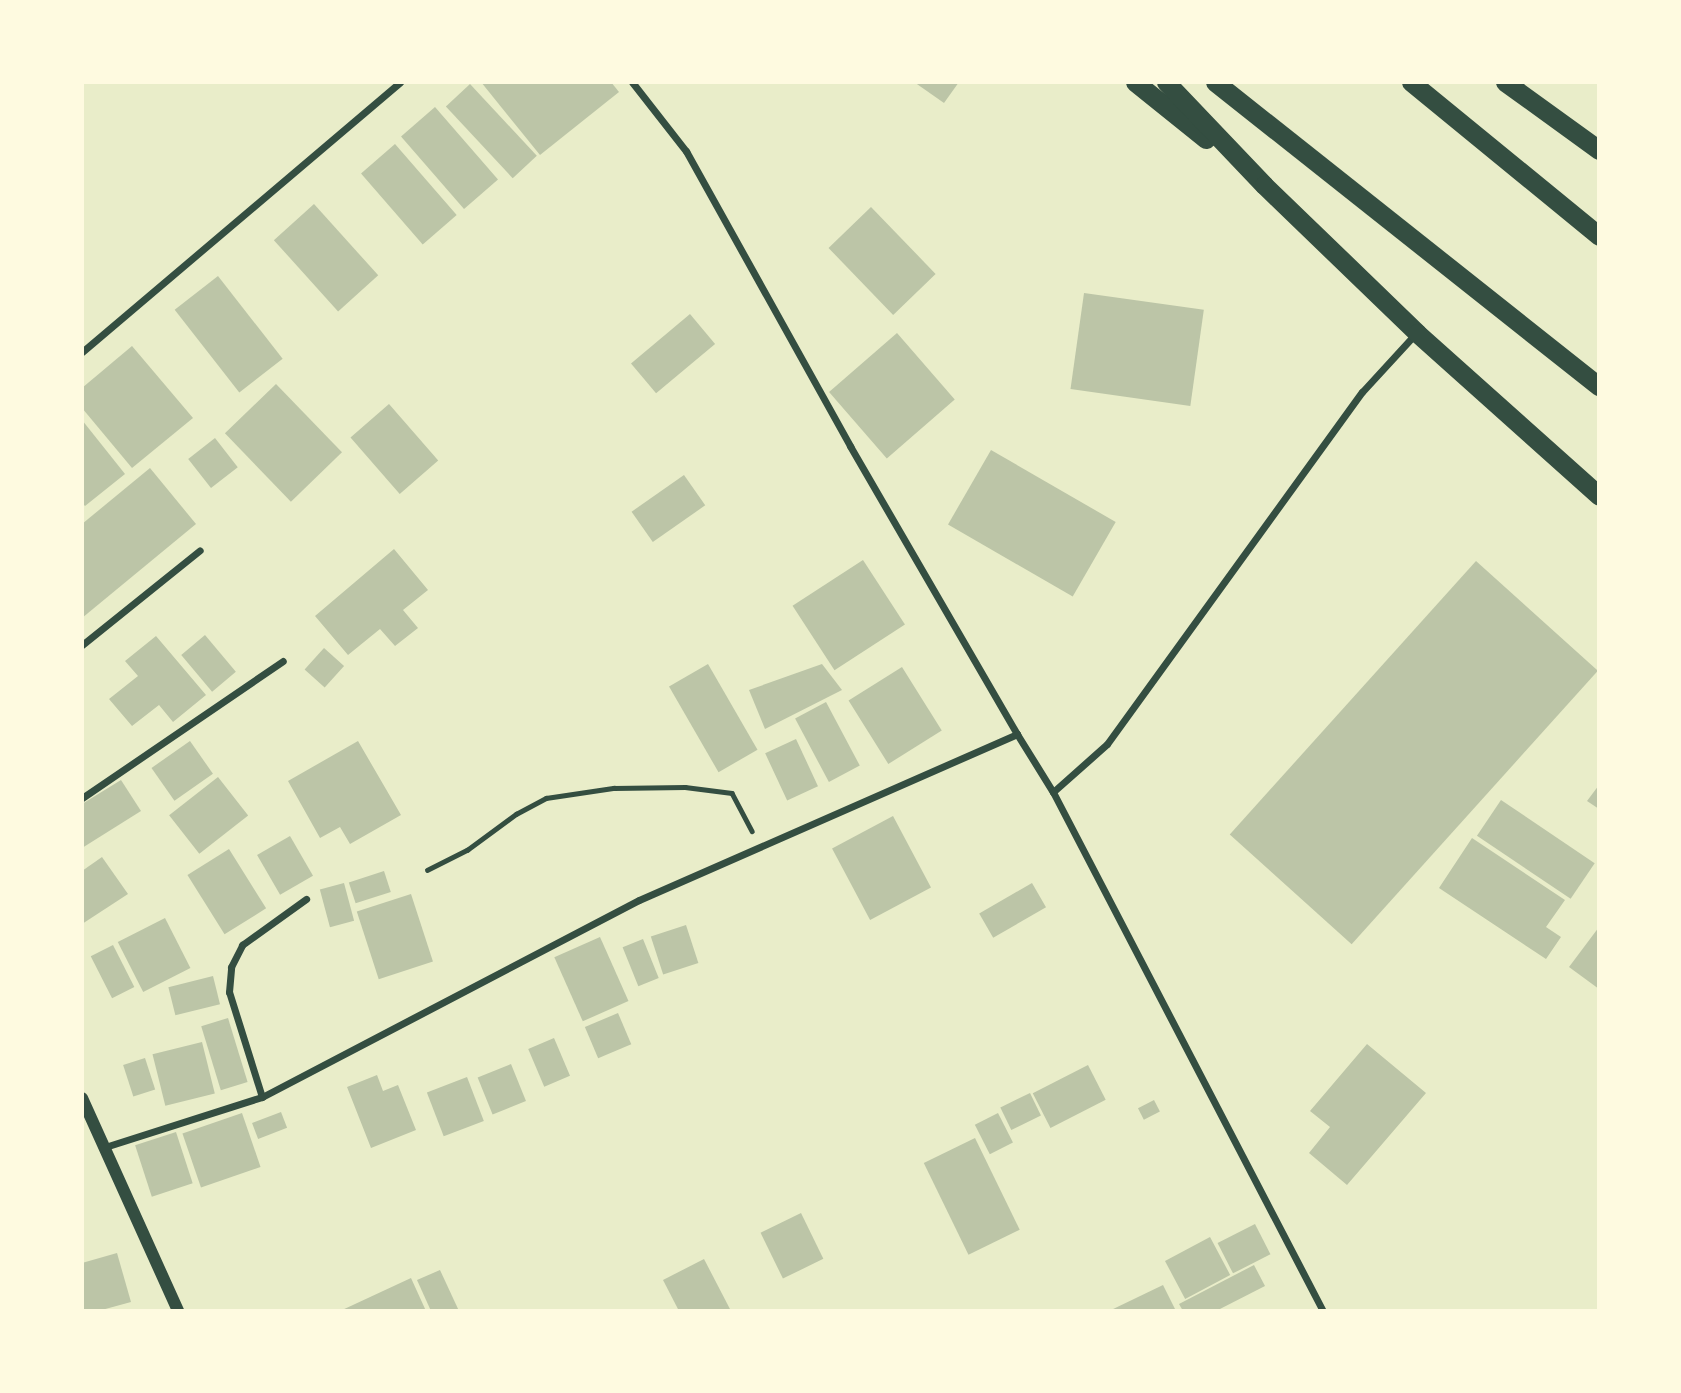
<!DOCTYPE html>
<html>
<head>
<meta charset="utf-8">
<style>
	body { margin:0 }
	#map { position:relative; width:1681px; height:1393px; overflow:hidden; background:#e9edc9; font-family:"Fira Sans",sans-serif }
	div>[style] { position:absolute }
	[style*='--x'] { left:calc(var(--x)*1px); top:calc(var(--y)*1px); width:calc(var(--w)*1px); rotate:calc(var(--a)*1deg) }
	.building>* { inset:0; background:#bcc5a7; transform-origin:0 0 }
	.path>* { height:4.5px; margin:-2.25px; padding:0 2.25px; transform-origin:2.25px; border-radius:2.25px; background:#344e41 }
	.minor>* { height:7px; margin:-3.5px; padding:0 3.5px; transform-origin:3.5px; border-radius:3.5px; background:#344e41 }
	.tertiary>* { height:12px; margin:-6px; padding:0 6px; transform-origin:6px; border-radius:6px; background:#344e41 }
	.trunk>* { height:19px; margin:-9.5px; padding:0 9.5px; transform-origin:9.5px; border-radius:9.5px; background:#344e41 }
	span { translate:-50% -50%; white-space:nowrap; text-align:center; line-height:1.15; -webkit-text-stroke:5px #fefae0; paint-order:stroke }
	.frame { position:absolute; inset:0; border:84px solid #fefae0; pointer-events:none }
</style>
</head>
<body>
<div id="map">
	<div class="building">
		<i style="clip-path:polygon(481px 82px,611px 82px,619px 92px,540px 155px)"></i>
		<i style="clip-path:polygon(914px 82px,959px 82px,944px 103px)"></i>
		<i style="left:470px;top:84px;width:98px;height:33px;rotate:47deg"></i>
		<i style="left:435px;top:107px;width:96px;height:45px;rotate:49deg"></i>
		<i style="left:395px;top:144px;width:94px;height:45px;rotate:49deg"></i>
		<i style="left:314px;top:204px;width:96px;height:54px;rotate:48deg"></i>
		<i style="left:871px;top:207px;width:93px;height:59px;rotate:46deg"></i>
		<i style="left:218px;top:276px;width:105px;height:55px;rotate:52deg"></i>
		<i style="left:1084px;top:293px;width:121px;height:97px;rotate:8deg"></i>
		<i style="left:690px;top:314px;width:39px;height:77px;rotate:50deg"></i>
		<i style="left:897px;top:333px;width:88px;height:90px;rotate:49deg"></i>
		<i style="clip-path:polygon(132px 346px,193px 418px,132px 468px,82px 408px,82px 388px)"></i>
		<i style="left:276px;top:384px;width:95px;height:71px;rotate:46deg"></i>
		<i style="left:389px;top:404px;width:75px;height:51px;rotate:49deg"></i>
		<i style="clip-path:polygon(82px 420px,125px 474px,85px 506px,82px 503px)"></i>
		<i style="left:215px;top:438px;width:37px;height:34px;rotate:52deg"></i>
		<i style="left:991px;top:450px;width:144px;height:86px;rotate:30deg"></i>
		<i style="clip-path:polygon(150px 468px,196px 524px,82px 618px,82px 524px)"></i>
		<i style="left:684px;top:475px;width:37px;height:64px;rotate:55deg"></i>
		<i style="clip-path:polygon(394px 549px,428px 590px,403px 610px,418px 628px,395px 646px,380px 629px,348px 655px,315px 616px)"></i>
		<i style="left:863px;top:560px;width:77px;height:84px;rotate:57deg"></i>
		<i style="left:1476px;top:561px;width:164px;height:368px;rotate:42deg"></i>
		<i style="left:205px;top:635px;width:48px;height:31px;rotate:50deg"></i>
		<i style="clip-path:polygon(156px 636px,206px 695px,173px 722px,159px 705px,132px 726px,109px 699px,138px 676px,125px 661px)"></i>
		<i style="left:324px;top:648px;width:27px;height:29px;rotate:42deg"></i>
		<i style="left:708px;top:664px;width:99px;height:45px;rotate:60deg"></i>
		<i style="clip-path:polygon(822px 664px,842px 690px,765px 729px,749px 690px)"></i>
		<i style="left:902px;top:667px;width:75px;height:63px;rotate:58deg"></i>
		<i style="left:826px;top:702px;width:72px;height:35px;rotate:62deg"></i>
		<i style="left:796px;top:739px;width:52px;height:34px;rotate:65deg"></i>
		<i style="left:190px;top:741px;width:40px;height:47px;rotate:55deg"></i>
		<i style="clip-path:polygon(358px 741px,401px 815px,350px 844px,340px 827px,320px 838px,288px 781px)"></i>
		<i style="left:218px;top:777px;width:49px;height:62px;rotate:52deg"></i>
		<i style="clip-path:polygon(121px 780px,141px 811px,82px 848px,82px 804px)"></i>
		<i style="clip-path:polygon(1599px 785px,1599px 809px,1587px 801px)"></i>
		<i style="left:1501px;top:800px;width:113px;height:43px;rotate:34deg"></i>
		<i style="left:893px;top:816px;width:81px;height:69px;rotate:62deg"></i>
		<i style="left:290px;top:836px;width:46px;height:38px;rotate:60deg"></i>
		<i style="clip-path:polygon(1472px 838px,1565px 900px,1546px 927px,1561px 937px,1546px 959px,1439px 888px)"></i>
		<i style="left:229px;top:849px;width:70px;height:49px;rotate:58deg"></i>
		<i style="clip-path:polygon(102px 857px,128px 894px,82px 924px,82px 871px)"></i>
		<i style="left:384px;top:871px;width:22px;height:37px;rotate:72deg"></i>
		<i style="left:344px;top:883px;width:39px;height:25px;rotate:75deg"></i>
		<i style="left:1032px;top:883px;width:28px;height:61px;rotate:60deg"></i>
		<i style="left:411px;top:894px;width:71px;height:57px;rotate:72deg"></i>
		<i style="left:165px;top:918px;width:56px;height:53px;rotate:63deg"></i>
		<i style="left:686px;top:925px;width:40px;height:37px;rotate:72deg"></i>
		<i style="clip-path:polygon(1599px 927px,1599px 989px,1569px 967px)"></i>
		<i style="left:600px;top:937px;width:70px;height:50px;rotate:66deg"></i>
		<i style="left:643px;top:939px;width:42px;height:22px;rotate:68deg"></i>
		<i style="left:113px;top:945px;width:47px;height:25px;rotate:63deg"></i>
		<i style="left:213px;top:976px;width:29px;height:46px;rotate:76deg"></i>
		<i style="left:618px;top:1013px;width:34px;height:36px;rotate:67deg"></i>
		<i style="left:228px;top:1018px;width:67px;height:28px;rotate:73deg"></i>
		<i style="left:554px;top:1038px;width:41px;height:28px;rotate:67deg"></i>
		<i style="left:202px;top:1042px;width:53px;height:51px;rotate:76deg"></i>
		<i style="clip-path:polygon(1367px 1044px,1426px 1093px,1347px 1185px,1309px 1153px,1330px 1127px,1310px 1111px)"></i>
		<i style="left:145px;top:1058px;width:33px;height:23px;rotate:72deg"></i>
		<i style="left:511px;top:1064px;width:40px;height:36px;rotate:68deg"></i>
		<i style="left:1088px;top:1065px;width:39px;height:62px;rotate:63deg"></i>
		<i style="clip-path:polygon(377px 1075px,383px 1091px,398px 1085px,416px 1130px,371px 1148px,347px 1087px)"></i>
		<i style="left:467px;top:1077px;width:47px;height:43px;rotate:69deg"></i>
		<i style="left:1030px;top:1093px;width:25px;height:33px;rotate:64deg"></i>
		<i style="left:1154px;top:1100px;width:13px;height:18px;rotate:63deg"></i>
		<i style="left:281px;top:1112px;width:17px;height:31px;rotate:69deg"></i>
		<i style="left:242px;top:1113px;width:57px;height:63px;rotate:71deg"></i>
		<i style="left:998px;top:1113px;width:33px;height:26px;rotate:63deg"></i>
		<i style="left:176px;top:1132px;width:54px;height:43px;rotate:72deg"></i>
		<i style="left:975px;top:1138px;width:102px;height:57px;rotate:64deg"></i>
		<i style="left:801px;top:1213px;width:51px;height:45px;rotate:64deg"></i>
		<i style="left:1255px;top:1224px;width:34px;height:42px;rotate:63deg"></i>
		<i style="left:1210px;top:1237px;width:43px;height:51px;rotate:62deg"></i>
		<i style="clip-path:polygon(117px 1253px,131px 1302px,98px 1311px,82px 1311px,82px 1263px)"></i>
		<i style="clip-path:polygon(704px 1259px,731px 1311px,679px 1311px,663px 1280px)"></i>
		<i style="clip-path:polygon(1254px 1265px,1265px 1286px,1216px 1311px,1183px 1311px,1179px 1304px)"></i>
		<i style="clip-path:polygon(440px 1270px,459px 1311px,431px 1311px,417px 1280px)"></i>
		<i style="clip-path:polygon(411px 1278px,426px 1311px,340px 1311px)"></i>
		<i style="clip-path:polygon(1163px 1285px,1176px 1311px,1109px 1311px)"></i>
	</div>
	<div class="path">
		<i style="--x:427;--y:870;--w:45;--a:-26.6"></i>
		<i style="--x:467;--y:850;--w:61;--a:-36.3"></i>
		<i style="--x:516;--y:814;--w:34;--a:-28"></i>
		<i style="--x:546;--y:798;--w:69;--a:-8.4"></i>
		<i style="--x:614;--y:788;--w:71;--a:-0.8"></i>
		<i style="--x:685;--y:787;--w:47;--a:7.3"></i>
		<i style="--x:732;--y:793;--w:43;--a:62.2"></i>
	</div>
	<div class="minor">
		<i style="--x:632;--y:82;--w:88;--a:52"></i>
		<i style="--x:686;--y:151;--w:338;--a:60.9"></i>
		<i style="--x:850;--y:446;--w:333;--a:59.9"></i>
		<i style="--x:1017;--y:734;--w:68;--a:58.2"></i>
		<i style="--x:1053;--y:792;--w:585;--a:62.52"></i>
		<i style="--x:82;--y:352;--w:417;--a:-40.3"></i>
		<i style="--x:82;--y:645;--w:151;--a:-38.8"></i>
		<i style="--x:1053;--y:792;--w:72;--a:-41.6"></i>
		<i style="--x:1107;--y:744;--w:435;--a:-54.1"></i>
		<i style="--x:1362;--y:392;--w:80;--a:-47.5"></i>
		<i style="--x:82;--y:798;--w:243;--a:-34.3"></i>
		<i style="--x:262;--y:1097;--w:110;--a:-107.4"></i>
		<i style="--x:229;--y:992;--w:25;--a:-85"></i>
		<i style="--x:231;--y:967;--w:25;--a:-63"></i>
		<i style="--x:242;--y:945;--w:79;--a:-35.7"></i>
		<i style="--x:105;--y:1147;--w:165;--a:-17.7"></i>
		<i style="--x:262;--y:1097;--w:425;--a:-27.6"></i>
		<i style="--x:639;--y:900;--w:413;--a:-23.7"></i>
	</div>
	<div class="tertiary">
		<i style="--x:82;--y:1098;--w:234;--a:65.7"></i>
	</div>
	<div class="trunk">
		<i style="--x:1135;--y:82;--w:91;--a:38.8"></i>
		<i style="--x:1166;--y:82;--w:142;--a:46.4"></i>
		<i style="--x:1264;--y:185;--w:213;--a:44"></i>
		<i style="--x:1417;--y:333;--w:244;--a:41.8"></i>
		<i style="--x:1215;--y:82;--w:490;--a:38.4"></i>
		<i style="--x:1411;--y:82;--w:243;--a:39.3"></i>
		<i style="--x:1505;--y:82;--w:116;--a:35.9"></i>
	</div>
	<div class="frame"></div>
</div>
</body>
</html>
